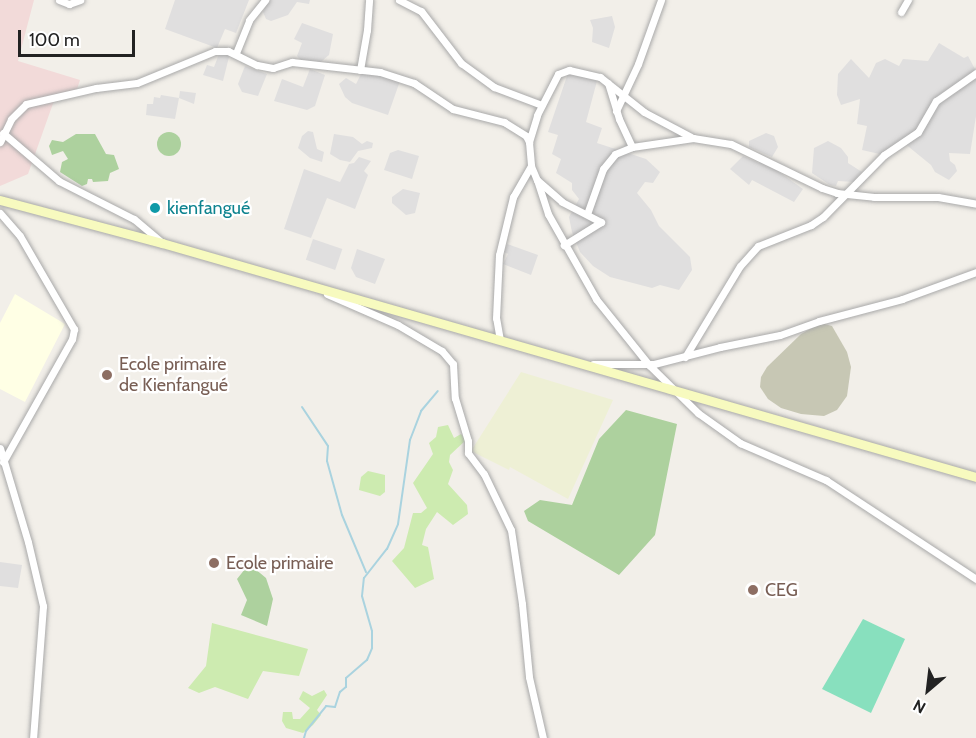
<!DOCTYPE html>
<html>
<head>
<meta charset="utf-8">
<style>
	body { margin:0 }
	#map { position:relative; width:976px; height:738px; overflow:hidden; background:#f2efe9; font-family:Cabin,sans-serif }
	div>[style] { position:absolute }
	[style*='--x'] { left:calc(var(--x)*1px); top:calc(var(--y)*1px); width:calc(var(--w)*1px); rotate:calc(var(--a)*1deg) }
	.residential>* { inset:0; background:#e0dfdf; transform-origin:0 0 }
	.commercial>* { inset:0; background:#f2dad9 }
	.education>* { inset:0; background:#ffffe5 }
	.construction>* { inset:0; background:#c7c7b4 }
	.farmland>* { inset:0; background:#eef0d5 }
	.grass>* { inset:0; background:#cdebb0 }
	.forest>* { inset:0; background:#add19e }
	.round { border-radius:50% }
	.pitch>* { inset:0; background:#88e0be }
	.stream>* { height:2px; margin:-1px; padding:0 1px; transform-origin:1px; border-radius:1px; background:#aad3df }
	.roads { filter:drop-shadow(0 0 2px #a9a9a9) drop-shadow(0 0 2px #a9a9a9) }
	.street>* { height:7px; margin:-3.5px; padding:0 3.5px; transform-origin:3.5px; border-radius:3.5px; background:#fff }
	.secondary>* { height:9px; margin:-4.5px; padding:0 4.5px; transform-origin:4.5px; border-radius:4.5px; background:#f7fabf }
	.dots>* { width:16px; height:16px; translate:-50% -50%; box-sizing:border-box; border:3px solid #fff; border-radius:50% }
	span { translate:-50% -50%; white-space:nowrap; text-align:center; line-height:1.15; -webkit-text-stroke:4.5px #fff; paint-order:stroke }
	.culture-label { font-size:18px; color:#0d838f }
	.left { translate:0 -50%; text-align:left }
	.education-label { font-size:18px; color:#785e54 }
	.north { position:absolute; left:898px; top:660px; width:60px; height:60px; -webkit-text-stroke:4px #fff; paint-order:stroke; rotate:208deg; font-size:16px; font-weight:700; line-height:24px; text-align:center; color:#222 }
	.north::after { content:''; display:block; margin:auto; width:21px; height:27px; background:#222; clip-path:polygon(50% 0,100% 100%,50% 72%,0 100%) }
	.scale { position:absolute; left:18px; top:30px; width:117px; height:27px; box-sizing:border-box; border:3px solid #222; border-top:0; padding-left:8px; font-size:18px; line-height:21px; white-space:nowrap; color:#222; -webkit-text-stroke:4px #fff; paint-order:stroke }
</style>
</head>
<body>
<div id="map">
	<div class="residential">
		<i style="clip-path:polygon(175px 0,249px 0,236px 33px,225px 29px,217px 48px,165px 29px)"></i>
		<i style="clip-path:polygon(268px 0,310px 0,309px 4px,297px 2px,288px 15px,271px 21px,266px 19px,263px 12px)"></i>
		<i style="clip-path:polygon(612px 16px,615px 27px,609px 48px,592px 42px,593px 28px,590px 20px)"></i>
		<i style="clip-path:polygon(302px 23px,333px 34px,329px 55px,317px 65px,304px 64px,297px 56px,302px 43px,294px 39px)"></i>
		<i style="clip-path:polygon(939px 43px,964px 58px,968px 56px,976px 71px,976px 116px,970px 154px,949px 153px,950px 161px,955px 165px,957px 171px,949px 180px,935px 172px,931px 165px,904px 143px,884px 155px,862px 150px,867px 126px,857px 124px,860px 99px,841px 105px,837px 95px,838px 74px,851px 59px,869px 78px,876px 63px,885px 59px,899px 66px,903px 59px,928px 61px)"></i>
		<i style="clip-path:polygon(226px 51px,230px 53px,223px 81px,203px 75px,207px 65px,214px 67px,219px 54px,223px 55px)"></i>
		<i style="clip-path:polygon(245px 66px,267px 74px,258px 96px,242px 92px,238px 84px)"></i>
		<i style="clip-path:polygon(310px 69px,325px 75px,315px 106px,307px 110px,274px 101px,282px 79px,303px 87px)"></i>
		<i style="clip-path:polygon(363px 70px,400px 81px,388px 115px,352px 103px,345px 97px,339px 84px,346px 78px,356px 84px)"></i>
		<i style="clip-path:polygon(568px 73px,597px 81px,586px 122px,602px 128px,597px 143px,646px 159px,660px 172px,653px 183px,645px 182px,637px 193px,651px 210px,659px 226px,690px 257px,692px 270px,679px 290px,660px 285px,652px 288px,610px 277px,593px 266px,580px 252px,572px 232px,569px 217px,579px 199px,572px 190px,572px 183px,556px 173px,561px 159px,552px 154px,558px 135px,548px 132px)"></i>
		<i style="clip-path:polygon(180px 91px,196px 93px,194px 104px,179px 98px,175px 119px,146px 115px,147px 104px,153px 104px,154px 97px,160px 98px,161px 95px,179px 98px)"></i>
		<i style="clip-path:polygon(308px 131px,313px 132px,317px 149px,324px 152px,322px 162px,310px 158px,298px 148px,302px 136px)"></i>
		<i style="clip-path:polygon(766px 133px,774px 136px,778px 147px,772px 157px,749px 147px,749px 141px)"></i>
		<i style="clip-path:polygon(334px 134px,353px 137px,362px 144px,367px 141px,373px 143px,372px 148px,358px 151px,350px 162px,340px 160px,330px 154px)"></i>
		<i style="clip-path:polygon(828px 141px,841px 148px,848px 157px,848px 163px,862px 172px,854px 182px,838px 181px,836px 186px,830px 185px,812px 173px,814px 148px)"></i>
		<i style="clip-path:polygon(398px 150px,419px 156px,412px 179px,384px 170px,390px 153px)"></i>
		<i style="clip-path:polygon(743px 156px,759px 163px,762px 160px,803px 189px,794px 202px,752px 180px,749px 185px,730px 169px)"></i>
		<i style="clip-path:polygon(359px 157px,371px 161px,364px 171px,368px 175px,355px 209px,327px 198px,311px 238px,284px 229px,304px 169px,340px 182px,349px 164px,354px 163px)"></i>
		<i style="clip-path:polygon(403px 189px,420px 193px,415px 213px,406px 215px,392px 203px,392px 197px)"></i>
		<i style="left:313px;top:239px;width:31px;height:22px;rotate:19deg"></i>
		<i style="clip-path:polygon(507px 244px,538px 255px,531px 275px,503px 264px,508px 254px,504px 252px)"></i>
		<i style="clip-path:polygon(357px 249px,385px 259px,375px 284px,356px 277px,351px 268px)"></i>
		<i style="clip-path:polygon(0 562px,22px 565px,18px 588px,0 586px)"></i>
	</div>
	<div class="commercial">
		<i style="clip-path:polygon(0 0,34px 0,18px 61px,80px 80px,76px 92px,56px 95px,28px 174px,0 186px)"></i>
	</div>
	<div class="education">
		<i style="clip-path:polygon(15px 294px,65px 324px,25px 402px,0 389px,0 323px)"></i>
	</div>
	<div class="construction">
		<i style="clip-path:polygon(821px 323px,832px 326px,847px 352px,851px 367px,847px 396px,837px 410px,824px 416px,801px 414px,781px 408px,768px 399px,760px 387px,761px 377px,767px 367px,801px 334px)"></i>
	</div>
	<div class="farmland">
		<i style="clip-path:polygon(521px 372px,613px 400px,568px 499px,510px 467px,509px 470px,471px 451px)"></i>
	</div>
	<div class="grass">
		<i style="clip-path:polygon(448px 425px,454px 438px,461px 434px,466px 440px,450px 455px,449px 462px,453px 470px,448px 484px,467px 505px,468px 514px,453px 525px,437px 512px,426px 529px,422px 545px,428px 547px,434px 579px,415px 588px,392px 561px,404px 548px,413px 513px,421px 513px,427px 508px,413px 483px,433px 454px,429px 443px,436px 437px,438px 427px)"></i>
		<i style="clip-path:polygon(368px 471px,385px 475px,385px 492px,380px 496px,359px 490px,361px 477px)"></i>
		<i style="clip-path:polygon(212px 623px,308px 649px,299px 676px,263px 671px,248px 699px,215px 687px,199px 693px,188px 688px,206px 666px)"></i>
		<i style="clip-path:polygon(324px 690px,327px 695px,317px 710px,321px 715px,313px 725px,303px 733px,286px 728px,282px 721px,283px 712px,292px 712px,293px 719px,300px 719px,310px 708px,299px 699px,303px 691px,312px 696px)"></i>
	</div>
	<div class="forest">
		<i class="round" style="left:157px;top:132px;width:24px;height:24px"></i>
		<i style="clip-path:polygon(76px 134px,95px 134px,106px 154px,114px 155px,119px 169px,110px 173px,108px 181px,93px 182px,92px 179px,88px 179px,87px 184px,82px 186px,60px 172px,62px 162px,68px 159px,63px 151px,52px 155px,49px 146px,52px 140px,63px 142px)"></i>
		<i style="clip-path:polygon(626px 410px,677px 424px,655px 535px,619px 575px,528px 521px,524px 511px,540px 500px,572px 505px,599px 439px)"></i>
		<i style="clip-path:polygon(249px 564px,266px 578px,273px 599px,267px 626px,241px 615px,247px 600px,237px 579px)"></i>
	</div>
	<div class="pitch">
		<i style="clip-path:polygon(863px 619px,905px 639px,871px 713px,822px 689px)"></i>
	</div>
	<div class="stream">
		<i style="--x:302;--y:407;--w:47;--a:56.3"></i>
		<i style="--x:328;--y:446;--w:15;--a:94"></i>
		<i style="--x:327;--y:461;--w:56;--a:74.5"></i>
		<i style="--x:342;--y:515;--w:62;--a:67.2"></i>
		<i style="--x:304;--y:738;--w:7;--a:-74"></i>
		<i style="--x:306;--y:731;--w:32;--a:-51"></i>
		<i style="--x:326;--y:706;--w:9;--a:6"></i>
		<i style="--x:335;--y:707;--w:16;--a:-72"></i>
		<i style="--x:340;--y:692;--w:8;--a:-40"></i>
		<i style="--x:346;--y:687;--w:9;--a:-90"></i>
		<i style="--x:346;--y:678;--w:28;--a:-41"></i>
		<i style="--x:367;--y:660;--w:13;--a:-67"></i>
		<i style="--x:372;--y:648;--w:17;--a:-90"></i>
		<i style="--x:372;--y:631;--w:36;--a:-106"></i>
		<i style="--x:362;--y:596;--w:18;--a:-84"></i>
		<i style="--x:364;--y:578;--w:37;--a:-52"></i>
		<i style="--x:387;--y:549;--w:27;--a:-66"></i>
		<i style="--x:398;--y:524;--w:85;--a:-81.9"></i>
		<i style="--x:410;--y:440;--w:31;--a:-69"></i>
		<i style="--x:421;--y:411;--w:26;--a:-50"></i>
	</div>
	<div class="roads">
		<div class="street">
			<i style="--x:59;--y:0;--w:11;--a:22"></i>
			<i style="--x:69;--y:4;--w:12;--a:-20"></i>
			<i style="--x:399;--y:0;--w:25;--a:27"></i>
			<i style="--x:421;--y:11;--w:66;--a:52.4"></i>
			<i style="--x:461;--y:63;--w:41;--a:36"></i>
			<i style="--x:494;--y:87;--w:51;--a:20.6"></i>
			<i style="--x:901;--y:12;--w:14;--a:-60"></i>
			<i style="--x:236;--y:53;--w:35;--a:-68"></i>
			<i style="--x:249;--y:20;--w:26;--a:-51"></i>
			<i style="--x:360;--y:70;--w:41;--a:-80.1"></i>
			<i style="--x:367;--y:30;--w:30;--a:-86"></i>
			<i style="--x:608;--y:83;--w:38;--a:73"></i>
			<i style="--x:619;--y:119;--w:31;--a:65"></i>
			<i style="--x:616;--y:111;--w:52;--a:-64.9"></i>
			<i style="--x:638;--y:64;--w:68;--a:-70.2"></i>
			<i style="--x:3;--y:133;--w:74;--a:40.6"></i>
			<i style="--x:59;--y:181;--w:84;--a:26.9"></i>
			<i style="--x:134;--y:219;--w:34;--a:40"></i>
			<i style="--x:0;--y:142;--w:25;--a:-64"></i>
			<i style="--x:11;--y:119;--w:21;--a:-45"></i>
			<i style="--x:26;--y:104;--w:72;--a:-12.9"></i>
			<i style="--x:96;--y:88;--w:41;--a:-7"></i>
			<i style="--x:137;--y:83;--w:84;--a:-22.3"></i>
			<i style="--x:215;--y:51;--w:13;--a:0"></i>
			<i style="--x:228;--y:51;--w:32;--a:26"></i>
			<i style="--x:257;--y:65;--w:16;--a:11"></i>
			<i style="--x:273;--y:68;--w:20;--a:-18"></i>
			<i style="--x:292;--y:62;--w:89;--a:6.5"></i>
			<i style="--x:380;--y:72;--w:36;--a:18"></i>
			<i style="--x:414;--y:83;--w:47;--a:33.7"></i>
			<i style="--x:453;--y:109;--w:53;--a:14.3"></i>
			<i style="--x:504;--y:122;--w:26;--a:32"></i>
			<i style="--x:526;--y:136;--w:7;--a:63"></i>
			<i style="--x:529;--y:142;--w:24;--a:85"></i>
			<i style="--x:531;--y:166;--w:15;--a:67"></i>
			<i style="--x:537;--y:180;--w:33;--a:41"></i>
			<i style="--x:562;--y:202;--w:44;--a:27.1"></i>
			<i style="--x:601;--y:222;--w:44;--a:148.1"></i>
			<i style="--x:529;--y:142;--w:28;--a:-73"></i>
			<i style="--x:537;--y:115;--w:46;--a:-62.9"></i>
			<i style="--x:558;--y:74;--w:12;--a:-20"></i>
			<i style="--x:569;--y:70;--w:32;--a:13"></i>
			<i style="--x:600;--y:77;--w:56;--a:38.5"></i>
			<i style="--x:644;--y:112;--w:53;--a:28"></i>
			<i style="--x:537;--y:180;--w:36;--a:72"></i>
			<i style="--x:548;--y:214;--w:98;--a:60.5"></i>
			<i style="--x:596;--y:299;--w:85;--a:51.2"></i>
			<i style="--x:649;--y:365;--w:69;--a:44.4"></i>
			<i style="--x:698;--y:413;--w:52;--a:35.5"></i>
			<i style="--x:740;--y:443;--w:94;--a:23.3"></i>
			<i style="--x:826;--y:480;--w:180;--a:33.4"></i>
			<i style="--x:0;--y:213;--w:30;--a:49"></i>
			<i style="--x:20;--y:236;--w:108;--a:59.9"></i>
			<i style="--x:74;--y:329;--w:10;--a:101"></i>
			<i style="--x:72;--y:339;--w:141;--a:119.3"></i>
			<i style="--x:587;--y:214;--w:48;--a:-70.4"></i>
			<i style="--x:603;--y:169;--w:19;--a:-51"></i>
			<i style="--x:615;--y:154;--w:18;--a:-22"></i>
			<i style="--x:632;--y:147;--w:62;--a:-8.4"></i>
			<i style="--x:693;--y:138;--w:38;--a:9"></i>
			<i style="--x:731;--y:144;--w:101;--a:25.8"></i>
			<i style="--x:822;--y:188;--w:16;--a:18"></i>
			<i style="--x:837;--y:193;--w:37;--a:6"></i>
			<i style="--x:874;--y:197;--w:64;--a:0"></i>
			<i style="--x:938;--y:197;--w:39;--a:10"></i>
			<i style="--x:327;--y:294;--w:77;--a:23.6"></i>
			<i style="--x:398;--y:325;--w:51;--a:30.6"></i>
			<i style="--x:442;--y:351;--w:17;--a:50"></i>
			<i style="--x:453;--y:364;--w:34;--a:87"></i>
			<i style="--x:455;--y:398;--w:45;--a:73.2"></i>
			<i style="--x:468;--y:441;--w:12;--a:90"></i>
			<i style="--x:468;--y:453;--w:26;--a:53"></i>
			<i style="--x:484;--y:474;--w:62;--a:64.3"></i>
			<i style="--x:511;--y:530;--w:75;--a:81.5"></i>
			<i style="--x:522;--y:604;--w:73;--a:84.5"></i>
			<i style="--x:529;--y:677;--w:63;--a:77.1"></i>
			<i style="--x:500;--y:340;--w:22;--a:-100"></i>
			<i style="--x:496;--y:318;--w:63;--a:-87.3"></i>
			<i style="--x:499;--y:255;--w:60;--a:-76.4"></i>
			<i style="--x:513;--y:197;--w:36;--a:-60"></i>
			<i style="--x:685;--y:357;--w:106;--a:-58.9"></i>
			<i style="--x:740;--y:266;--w:27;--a:-48"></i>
			<i style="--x:758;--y:246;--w:57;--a:-21.6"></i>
			<i style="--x:811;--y:225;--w:14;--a:-34"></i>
			<i style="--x:823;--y:217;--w:87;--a:-45.5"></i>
			<i style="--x:884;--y:155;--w:41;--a:-34.1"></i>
			<i style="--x:918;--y:132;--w:36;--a:-60"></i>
			<i style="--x:936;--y:101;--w:49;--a:-35"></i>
			<i style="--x:593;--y:364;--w:61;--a:0"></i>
			<i style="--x:654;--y:364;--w:68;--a:-14.4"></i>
			<i style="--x:720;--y:347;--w:61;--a:-11.3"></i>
			<i style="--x:780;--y:335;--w:41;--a:-19.7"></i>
			<i style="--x:819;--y:321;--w:86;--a:-14.8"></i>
			<i style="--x:902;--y:299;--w:79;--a:-20"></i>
			<i style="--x:0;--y:448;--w:98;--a:73.4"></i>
			<i style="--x:28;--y:542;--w:66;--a:76.8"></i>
			<i style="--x:43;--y:606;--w:132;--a:94.3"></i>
		</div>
		<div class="secondary">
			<i style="--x:0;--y:200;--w:168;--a:14.9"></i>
			<i style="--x:162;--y:243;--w:847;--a:16.04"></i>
		</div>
	</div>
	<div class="dots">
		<i style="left:155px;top:208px;background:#0f9aa8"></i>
		<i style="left:107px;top:375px;background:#8d6e63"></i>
		<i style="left:214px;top:563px;background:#8d6e63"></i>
		<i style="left:753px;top:590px;background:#8d6e63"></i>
	</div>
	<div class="culture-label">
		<span class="left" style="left:167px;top:208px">kienfangué</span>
	</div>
	<div class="education-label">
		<span class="left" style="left:119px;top:375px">Ecole primaire<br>de Kienfangué</span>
		<span class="left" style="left:226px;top:563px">Ecole primaire</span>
		<span class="left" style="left:765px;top:590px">CEG</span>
	</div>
	<div class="north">N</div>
	<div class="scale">100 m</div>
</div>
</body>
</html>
